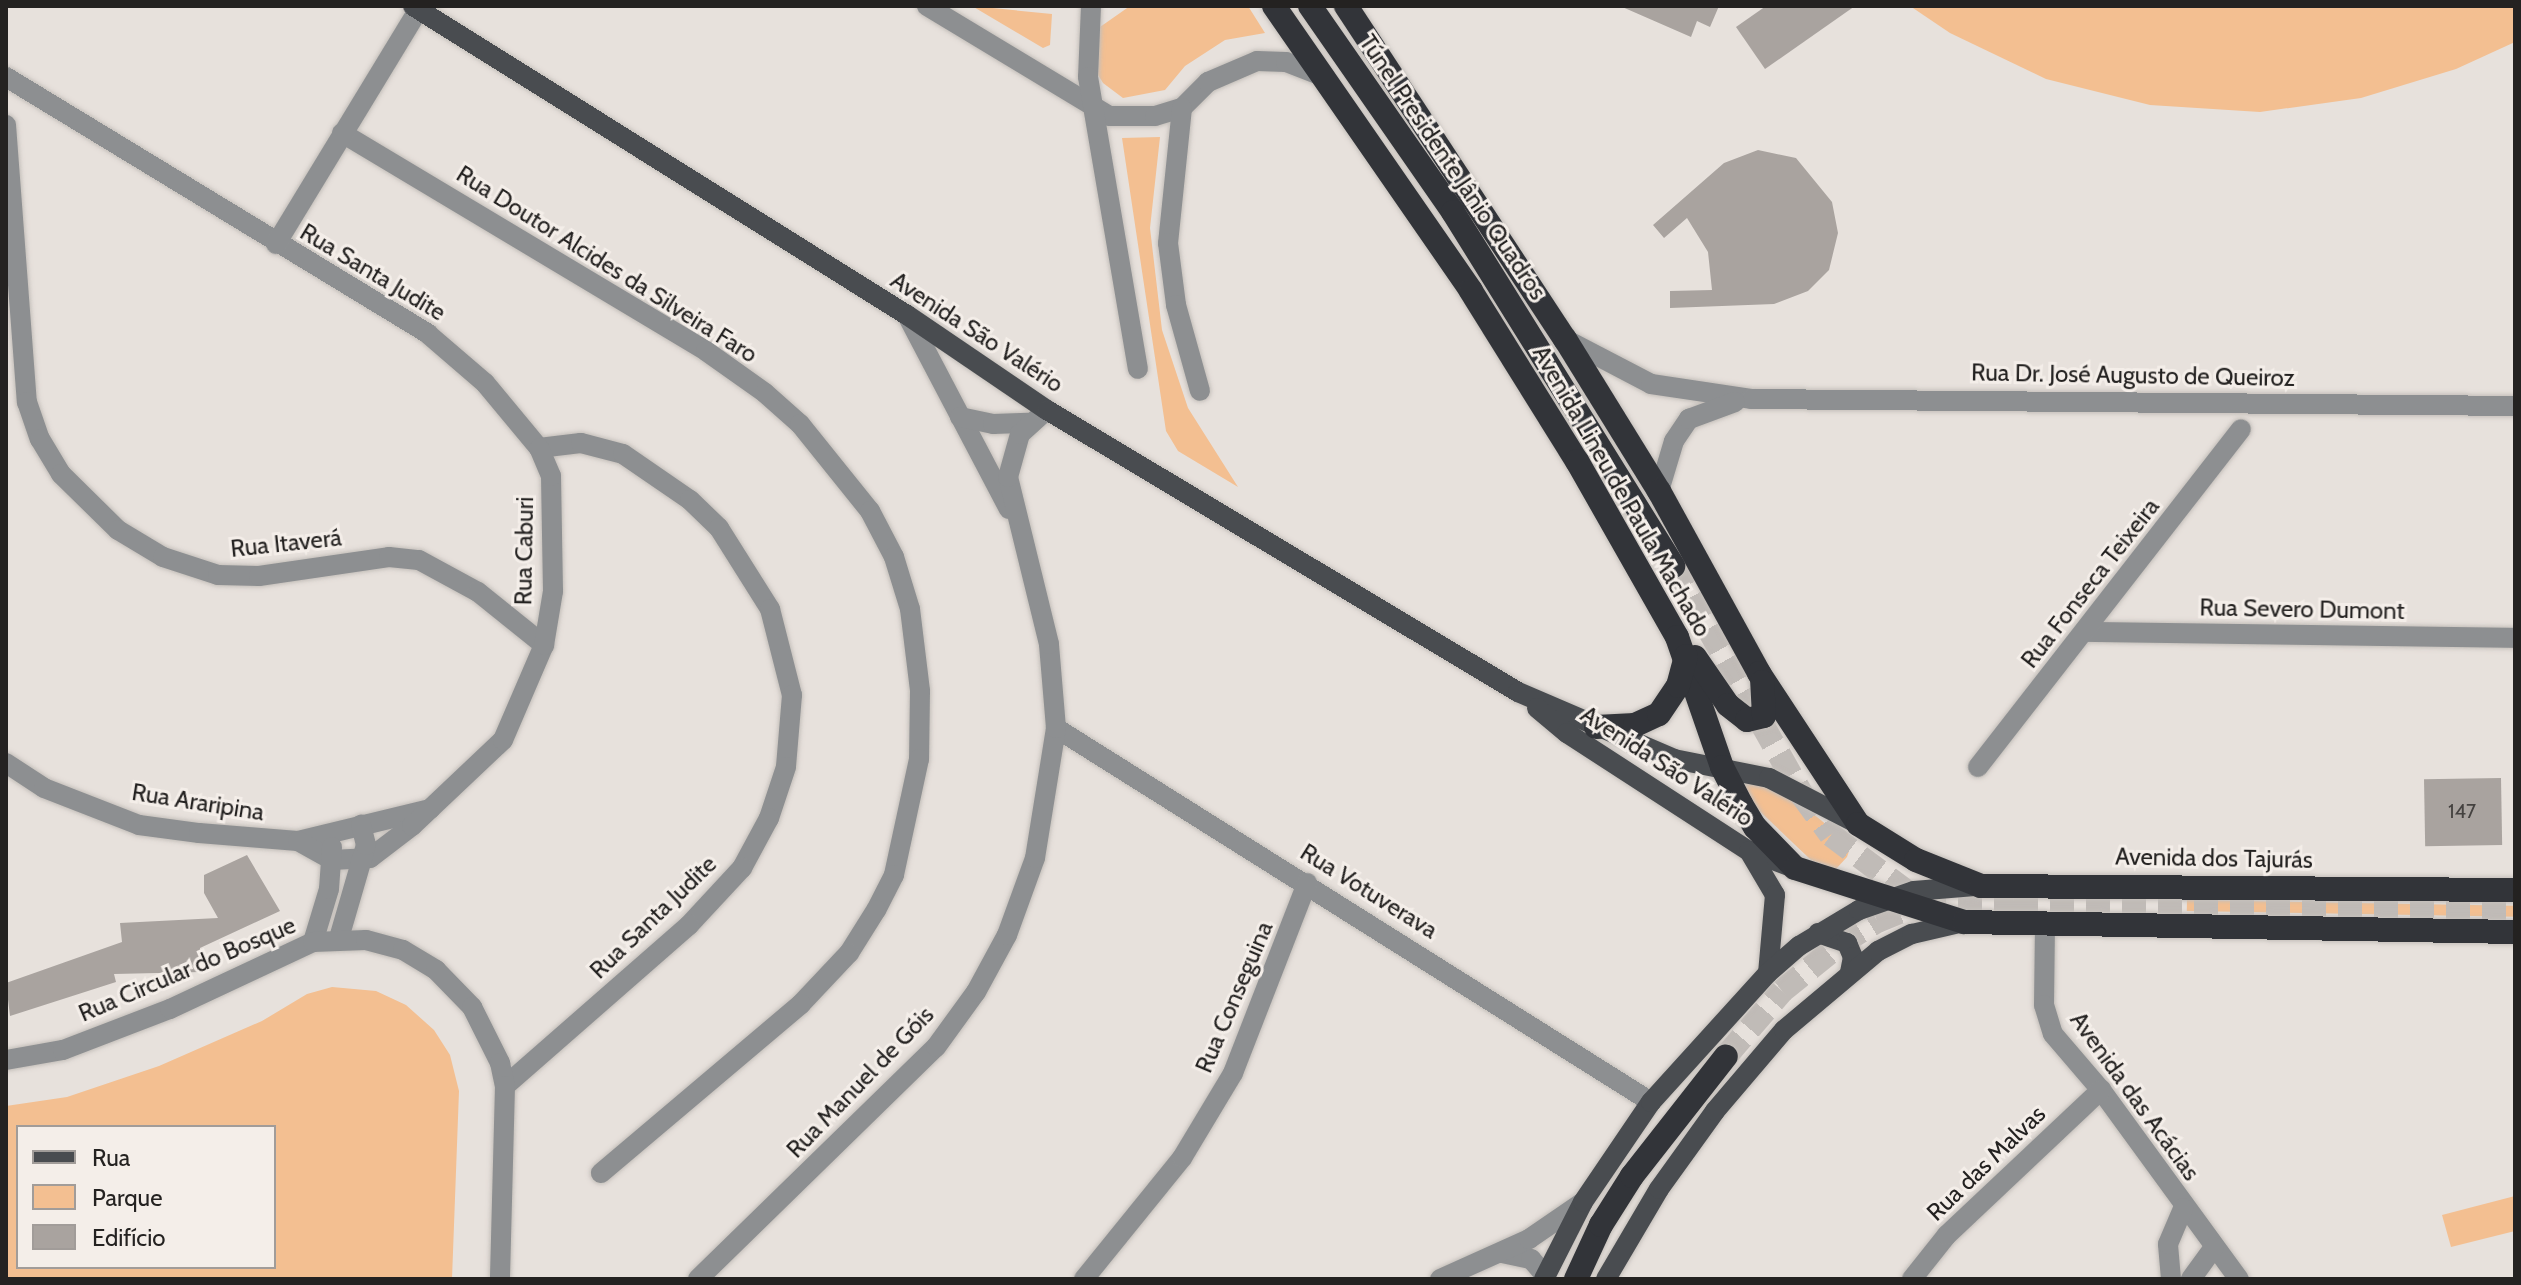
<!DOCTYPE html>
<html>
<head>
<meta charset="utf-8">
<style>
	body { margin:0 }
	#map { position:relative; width:2521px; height:1285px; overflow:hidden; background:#e7e1dc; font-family:Cabin,sans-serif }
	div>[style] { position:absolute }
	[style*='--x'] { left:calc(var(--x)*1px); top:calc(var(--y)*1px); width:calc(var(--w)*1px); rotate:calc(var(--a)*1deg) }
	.green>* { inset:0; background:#f3bf91; transform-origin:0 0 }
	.building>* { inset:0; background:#a9a39f; transform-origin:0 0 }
	.highway-tunnel>* { height:24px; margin-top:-12px; transform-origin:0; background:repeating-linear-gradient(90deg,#c0bbb7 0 24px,transparent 0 36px) }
	.roads { filter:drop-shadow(0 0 2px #c4bfba) drop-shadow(0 0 2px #c4bfba) }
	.minor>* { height:20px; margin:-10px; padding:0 10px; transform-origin:10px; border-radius:10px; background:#8d8f91 }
	.major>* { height:20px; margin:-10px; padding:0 10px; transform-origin:10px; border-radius:10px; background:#494c50 }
	.highway>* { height:24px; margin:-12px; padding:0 12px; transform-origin:12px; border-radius:12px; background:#323439 }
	span { translate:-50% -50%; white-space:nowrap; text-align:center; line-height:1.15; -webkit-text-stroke:6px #f4eee9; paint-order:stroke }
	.number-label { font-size:20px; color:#454240 }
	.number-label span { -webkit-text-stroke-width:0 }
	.street-label { font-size:24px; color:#242221 }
	.frame { position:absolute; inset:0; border:8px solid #242221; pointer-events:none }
	.legend { position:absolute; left:16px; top:1125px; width:260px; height:144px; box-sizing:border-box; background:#f4eee9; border:2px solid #a19c99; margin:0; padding:10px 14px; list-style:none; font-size:24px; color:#242221 }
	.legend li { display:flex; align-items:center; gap:16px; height:40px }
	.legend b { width:40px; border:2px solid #a19c99 }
</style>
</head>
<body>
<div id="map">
	<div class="green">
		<i style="clip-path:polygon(972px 6px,1052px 14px,1050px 45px,1043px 48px)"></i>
		<i style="clip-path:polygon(1130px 6px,1248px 6px,1265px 33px,1225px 40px,1185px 66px,1165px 90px,1123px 98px,1103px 83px,1095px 70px,1100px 27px)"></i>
		<i style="clip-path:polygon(1910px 6px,2515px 6px,2515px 42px,2456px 69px,2361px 98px,2260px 112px,2150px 105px,2046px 79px,1950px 33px)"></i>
		<i style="clip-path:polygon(1160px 137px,1150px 228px,1162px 330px,1188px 408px,1238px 487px,1178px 451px,1166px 431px,1122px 138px)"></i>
		<i style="clip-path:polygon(1739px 779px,1771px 786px,1799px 802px,1851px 845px,1847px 857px,1836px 869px,1811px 860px,1751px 803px)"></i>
		<i style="left:2187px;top:900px;width:328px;height:11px;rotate:1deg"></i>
		<i style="clip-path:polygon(evenodd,332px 987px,376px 991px,406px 1005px,434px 1030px,450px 1055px,459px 1091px,452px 1279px,6px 1279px,6px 1106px,67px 1097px,159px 1066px,262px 1021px,307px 994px,332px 987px,18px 1127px,274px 1127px,274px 1267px,18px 1267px,18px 1127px)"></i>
		<i style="clip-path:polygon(2515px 1196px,2515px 1231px,2451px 1247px,2442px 1215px)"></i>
	</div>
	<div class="building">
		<i style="clip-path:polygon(1620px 6px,1719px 6px,1710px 27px,1697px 21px,1691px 37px)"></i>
		<i style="clip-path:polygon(1766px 6px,1855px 6px,1765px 69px,1736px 27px)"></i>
		<i style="clip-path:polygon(1758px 150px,1796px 158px,1832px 202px,1838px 233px,1829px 270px,1808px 291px,1774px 304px,1670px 308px,1670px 291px,1712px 290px,1708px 252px,1687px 218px,1664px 238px,1653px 225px,1724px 163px)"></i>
		<i style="left:2501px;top:778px;width:67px;height:77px;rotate:89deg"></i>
		<i style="clip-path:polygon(247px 855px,280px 911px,200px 948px,201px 972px,114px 974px,116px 982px,10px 1016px,6px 983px,122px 942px,120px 923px,218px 918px,204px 893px,204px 875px)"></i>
	</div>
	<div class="highway-tunnel">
		<i style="--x:1673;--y:566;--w:263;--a:60.6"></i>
		<i style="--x:1802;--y:795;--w:49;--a:54.1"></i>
		<i style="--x:1831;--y:835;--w:114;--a:36.8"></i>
		<i style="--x:1726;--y:1056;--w:86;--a:-49.3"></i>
		<i style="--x:1782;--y:991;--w:75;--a:-39"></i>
		<i style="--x:1840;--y:944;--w:44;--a:-31.9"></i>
		<i style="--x:1877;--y:921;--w:48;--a:-21.8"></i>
		<i style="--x:1922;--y:903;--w:92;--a:-2.5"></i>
		<i style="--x:2014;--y:899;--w:501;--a:1.03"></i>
	</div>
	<div class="roads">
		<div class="minor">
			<i style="--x:927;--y:6;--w:213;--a:31.1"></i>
			<i style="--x:1109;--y:116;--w:46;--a:0"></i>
			<i style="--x:1155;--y:116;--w:28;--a:-17"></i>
			<i style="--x:1182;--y:108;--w:37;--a:-45"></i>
			<i style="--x:1208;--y:82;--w:53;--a:-23.2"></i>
			<i style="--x:1257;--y:61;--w:29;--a:2"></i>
			<i style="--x:1286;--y:62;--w:42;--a:21"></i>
			<i style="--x:1091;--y:6;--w:71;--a:92.4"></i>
			<i style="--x:1088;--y:77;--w:296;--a:80.3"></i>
			<i style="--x:6;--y:77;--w:494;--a:31.3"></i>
			<i style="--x:428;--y:334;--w:75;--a:40.7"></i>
			<i style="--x:485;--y:383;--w:85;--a:50.3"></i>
			<i style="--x:539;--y:448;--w:42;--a:-6.8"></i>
			<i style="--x:581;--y:443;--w:43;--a:14.7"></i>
			<i style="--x:623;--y:454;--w:81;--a:34.5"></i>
			<i style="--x:690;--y:500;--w:40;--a:44"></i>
			<i style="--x:719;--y:528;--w:96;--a:57.8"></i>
			<i style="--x:770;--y:609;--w:89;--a:75.7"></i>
			<i style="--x:792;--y:695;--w:72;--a:94.8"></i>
			<i style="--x:786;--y:767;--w:54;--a:108.4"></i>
			<i style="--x:769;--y:818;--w:57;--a:118.4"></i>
			<i style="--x:742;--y:868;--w:78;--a:132.9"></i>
			<i style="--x:689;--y:925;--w:244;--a:138.8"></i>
			<i style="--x:1182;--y:108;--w:136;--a:95.9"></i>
			<i style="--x:1168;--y:243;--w:63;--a:82.6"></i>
			<i style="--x:1176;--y:305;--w:89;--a:74.4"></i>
			<i style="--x:6;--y:125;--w:278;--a:85.7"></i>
			<i style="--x:27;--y:402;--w:39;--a:71"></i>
			<i style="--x:40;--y:439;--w:41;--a:59"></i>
			<i style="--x:61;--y:474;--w:80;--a:44.5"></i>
			<i style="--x:118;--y:530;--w:52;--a:31"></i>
			<i style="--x:163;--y:557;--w:58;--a:18.1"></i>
			<i style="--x:218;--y:575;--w:41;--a:1.4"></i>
			<i style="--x:259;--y:576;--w:131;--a:-8.3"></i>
			<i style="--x:389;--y:557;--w:30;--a:6"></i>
			<i style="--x:419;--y:560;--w:67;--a:28.5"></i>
			<i style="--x:478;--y:592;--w:85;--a:38.8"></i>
			<i style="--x:342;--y:133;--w:424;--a:30.9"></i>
			<i style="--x:706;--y:351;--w:72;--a:35.4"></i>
			<i style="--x:765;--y:393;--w:47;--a:41.5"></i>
			<i style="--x:800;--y:424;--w:112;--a:51.2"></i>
			<i style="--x:870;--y:511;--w:52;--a:62.4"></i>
			<i style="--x:894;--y:557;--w:54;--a:72.9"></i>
			<i style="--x:910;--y:609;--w:83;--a:83"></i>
			<i style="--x:920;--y:691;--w:68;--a:90.8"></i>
			<i style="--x:919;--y:759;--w:119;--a:102.2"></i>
			<i style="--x:894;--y:875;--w:39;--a:117"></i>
			<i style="--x:876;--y:910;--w:51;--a:122.1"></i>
			<i style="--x:849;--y:953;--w:70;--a:133.3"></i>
			<i style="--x:801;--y:1004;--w:262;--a:139.8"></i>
			<i style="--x:276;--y:244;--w:275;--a:-58.7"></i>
			<i style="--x:907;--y:315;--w:219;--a:62.3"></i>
			<i style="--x:1565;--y:339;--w:97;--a:27.6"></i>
			<i style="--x:1651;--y:384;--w:101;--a:8.5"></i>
			<i style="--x:1751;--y:399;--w:764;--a:0.52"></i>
			<i style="--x:960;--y:417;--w:34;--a:12"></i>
			<i style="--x:993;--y:424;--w:35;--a:-2"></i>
			<i style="--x:1659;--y:491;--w:52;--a:-73.3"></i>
			<i style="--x:1674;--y:441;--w:27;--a:-56"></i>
			<i style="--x:1689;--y:419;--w:49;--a:-20.3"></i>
			<i style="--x:2088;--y:632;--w:427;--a:0.8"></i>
			<i style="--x:1056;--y:728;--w:703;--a:32.15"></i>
			<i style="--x:6;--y:763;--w:45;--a:33.3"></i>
			<i style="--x:44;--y:788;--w:102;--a:21.3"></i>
			<i style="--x:139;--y:825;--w:61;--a:7.6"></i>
			<i style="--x:199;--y:833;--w:99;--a:4.6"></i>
			<i style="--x:298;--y:841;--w:136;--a:-13.6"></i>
			<i style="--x:1978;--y:767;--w:428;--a:-52.1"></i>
			<i style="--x:298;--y:841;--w:39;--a:29"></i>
			<i style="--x:332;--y:860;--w:38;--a:-3"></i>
			<i style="--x:370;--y:858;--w:53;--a:-37.3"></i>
			<i style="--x:412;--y:826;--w:125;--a:-43.4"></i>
			<i style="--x:503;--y:740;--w:103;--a:-66.7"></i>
			<i style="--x:544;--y:645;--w:55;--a:-80.5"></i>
			<i style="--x:553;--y:591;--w:115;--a:-91"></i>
			<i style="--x:551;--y:476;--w:30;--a:-113"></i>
			<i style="--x:2045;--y:924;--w:81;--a:90.7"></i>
			<i style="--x:2044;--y:1005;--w:30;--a:73"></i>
			<i style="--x:2053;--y:1034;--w:74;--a:49.4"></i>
			<i style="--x:2101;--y:1090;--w:234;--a:53.9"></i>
			<i style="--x:339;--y:938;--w:97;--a:-73.8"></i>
			<i style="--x:366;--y:845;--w:21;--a:-104"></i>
			<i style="--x:313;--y:942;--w:55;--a:-73.2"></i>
			<i style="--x:329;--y:889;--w:42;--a:-85.9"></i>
			<i style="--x:6;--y:1060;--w:58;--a:-10"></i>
			<i style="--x:63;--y:1050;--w:115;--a:-21"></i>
			<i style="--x:170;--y:1009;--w:158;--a:-25.1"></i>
			<i style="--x:313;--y:942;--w:53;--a:-2.2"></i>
			<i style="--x:366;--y:940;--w:38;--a:15"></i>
			<i style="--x:403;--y:950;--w:39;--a:31"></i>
			<i style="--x:436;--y:970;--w:52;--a:45.8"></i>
			<i style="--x:472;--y:1007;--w:63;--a:63.4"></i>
			<i style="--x:500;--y:1063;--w:24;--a:78"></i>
			<i style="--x:505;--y:1086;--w:193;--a:91.5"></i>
			<i style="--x:1502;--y:1253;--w:30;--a:12"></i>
			<i style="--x:1531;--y:1259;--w:23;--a:49"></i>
			<i style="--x:698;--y:1279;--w:332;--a:-44.3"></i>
			<i style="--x:936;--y:1047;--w:68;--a:-54"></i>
			<i style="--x:976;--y:992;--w:65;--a:-61.5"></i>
			<i style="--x:1007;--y:935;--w:82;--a:-70"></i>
			<i style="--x:1035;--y:858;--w:132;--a:-80.8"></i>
			<i style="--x:1056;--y:728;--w:84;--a:-94.8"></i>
			<i style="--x:1049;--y:644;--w:172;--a:-103.8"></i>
			<i style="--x:1008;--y:477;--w:45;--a:-74.4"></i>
			<i style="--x:1020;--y:434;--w:36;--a:-42"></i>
			<i style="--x:1084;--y:1279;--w:156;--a:-51"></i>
			<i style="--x:1182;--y:1158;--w:99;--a:-59"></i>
			<i style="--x:1233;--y:1073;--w:204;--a:-68.7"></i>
			<i style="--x:1440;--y:1279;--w:98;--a:-24.2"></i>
			<i style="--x:1529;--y:1239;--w:65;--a:-34.4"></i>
			<i style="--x:1912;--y:1279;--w:56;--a:-51.5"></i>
			<i style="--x:1947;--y:1235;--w:212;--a:-43.3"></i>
			<i style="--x:2171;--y:1279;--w:35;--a:-95"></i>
			<i style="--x:2168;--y:1244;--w:39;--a:-67"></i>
			<i style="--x:2191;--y:1279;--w:39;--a:-54"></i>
		</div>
		<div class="major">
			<i style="--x:413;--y:6;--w:583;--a:32.03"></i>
			<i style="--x:907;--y:315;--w:169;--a:34.2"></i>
			<i style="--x:1047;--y:410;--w:549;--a:30.91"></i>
			<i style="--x:1518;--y:692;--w:170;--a:23.2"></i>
			<i style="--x:1674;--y:759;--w:97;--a:11.3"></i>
			<i style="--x:1769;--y:778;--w:100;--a:27.3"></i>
			<i style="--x:1537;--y:708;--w:39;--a:40"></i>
			<i style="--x:1567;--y:733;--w:217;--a:33"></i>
			<i style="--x:1749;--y:851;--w:48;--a:20.7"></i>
			<i style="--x:1749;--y:851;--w:51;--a:59.4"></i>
			<i style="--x:1775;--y:895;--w:78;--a:95.1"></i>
			<i style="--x:1818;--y:933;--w:31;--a:19"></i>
			<i style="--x:1847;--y:943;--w:15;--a:67"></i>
			<i style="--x:1853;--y:957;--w:15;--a:101"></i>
			<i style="--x:1544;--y:1279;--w:86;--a:-63.1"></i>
			<i style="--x:1583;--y:1202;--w:121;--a:-55.8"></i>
			<i style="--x:1651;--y:1102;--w:174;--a:-47.8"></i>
			<i style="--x:1768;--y:973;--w:41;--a:-41.1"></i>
			<i style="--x:1799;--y:946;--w:70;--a:-31"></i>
			<i style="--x:1859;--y:910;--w:58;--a:-19.1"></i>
			<i style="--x:1914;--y:891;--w:61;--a:-4.7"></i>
			<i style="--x:1606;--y:1279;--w:104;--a:-59.5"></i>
			<i style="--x:1659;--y:1189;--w:96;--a:-54.3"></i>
			<i style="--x:1715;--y:1111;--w:106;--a:-49.6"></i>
			<i style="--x:1784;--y:1030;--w:123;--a:-40"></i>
			<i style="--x:1878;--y:951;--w:38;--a:-27"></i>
			<i style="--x:1912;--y:934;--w:53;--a:-13"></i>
		</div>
		<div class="highway">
			<i style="--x:1274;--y:6;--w:346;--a:55.3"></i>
			<i style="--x:1471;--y:291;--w:200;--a:58.1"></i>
			<i style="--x:1577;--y:461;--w:202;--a:60.4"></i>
			<i style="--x:1677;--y:637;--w:138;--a:70.9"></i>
			<i style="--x:1722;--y:767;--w:42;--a:62.8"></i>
			<i style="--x:1741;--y:804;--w:27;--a:59"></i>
			<i style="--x:1755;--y:827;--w:57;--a:45.7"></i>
			<i style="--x:1795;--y:868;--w:177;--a:17.7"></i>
			<i style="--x:1964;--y:922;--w:551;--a:1.04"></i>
			<i style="--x:1310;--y:6;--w:251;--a:55.2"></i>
			<i style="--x:1453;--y:212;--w:417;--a:58.1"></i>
			<i style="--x:1346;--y:6;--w:399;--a:56.7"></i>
			<i style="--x:1565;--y:339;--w:179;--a:58.3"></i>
			<i style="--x:1659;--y:491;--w:208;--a:61.2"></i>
			<i style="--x:1759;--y:673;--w:181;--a:56.7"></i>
			<i style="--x:1858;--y:824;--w:68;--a:31.8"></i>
			<i style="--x:1916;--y:860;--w:70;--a:21.8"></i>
			<i style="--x:1981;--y:886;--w:534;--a:0.43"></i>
			<i style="--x:1695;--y:657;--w:58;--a:55.5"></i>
			<i style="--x:1728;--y:705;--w:24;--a:38"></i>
			<i style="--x:1747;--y:720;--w:17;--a:-13"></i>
			<i style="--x:1764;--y:716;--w:34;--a:-93"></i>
			<i style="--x:1596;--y:727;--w:39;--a:-3"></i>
			<i style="--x:1635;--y:725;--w:26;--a:-25"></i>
			<i style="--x:1659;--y:714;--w:34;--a:-56"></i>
			<i style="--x:1678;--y:686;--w:31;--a:-75"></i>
			<i style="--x:1576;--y:1279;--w:60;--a:-65.2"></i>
			<i style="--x:1601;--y:1225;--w:58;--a:-57.7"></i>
			<i style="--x:1632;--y:1176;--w:152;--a:-51.9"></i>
		</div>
	</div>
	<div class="number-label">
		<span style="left:2462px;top:811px">147</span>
	</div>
	<div class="street-label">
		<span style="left:1453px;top:167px;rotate:56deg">Túnel Presidente Jânio Quadros</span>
		<span style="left:607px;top:264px;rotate:32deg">Rua Doutor Alcides da Silveira Faro</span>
		<span style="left:373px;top:272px;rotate:31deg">Rua Santa Judite</span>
		<span style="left:977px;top:332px;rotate:33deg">Avenida São Valério</span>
		<span style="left:2133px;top:375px;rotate:1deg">Rua Dr. José Augusto de Queiroz</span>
		<span style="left:1622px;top:491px;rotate:60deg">Avenida Lineu de Paula Machado</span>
		<span style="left:286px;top:543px;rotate:-6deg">Rua Itaverá</span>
		<span style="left:524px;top:551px;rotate:-89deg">Rua Caburi</span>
		<span style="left:2090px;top:583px;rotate:-52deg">Rua Fonseca Teixeira</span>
		<span style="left:2302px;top:609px;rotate:1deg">Rua Severo Dumont</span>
		<span style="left:1667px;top:766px;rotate:33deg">Avenida São Valério</span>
		<span style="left:198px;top:802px;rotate:9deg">Rua Araripina</span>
		<span style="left:2214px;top:858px;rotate:1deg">Avenida dos Tajurás</span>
		<span style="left:1369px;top:891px;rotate:32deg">Rua Votuverava</span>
		<span style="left:653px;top:917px;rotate:-44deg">Rua Santa Judite</span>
		<span style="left:187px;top:969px;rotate:-23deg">Rua Circular do Bosque</span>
		<span style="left:1234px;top:997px;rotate:-67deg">Rua Conseguina</span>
		<span style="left:860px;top:1082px;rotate:-46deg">Rua Manuel de Góis</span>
		<span style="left:2135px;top:1096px;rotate:54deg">Avenida das Acácias</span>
		<span style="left:1986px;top:1163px;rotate:-44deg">Rua das Malvas</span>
	</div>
	<div class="frame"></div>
	<ul class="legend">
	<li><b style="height:10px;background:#494c50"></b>Rua</li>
	<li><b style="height:22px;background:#f3bf91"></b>Parque</li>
	<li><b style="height:22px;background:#a9a39f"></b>Edifício</li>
	</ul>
</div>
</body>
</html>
